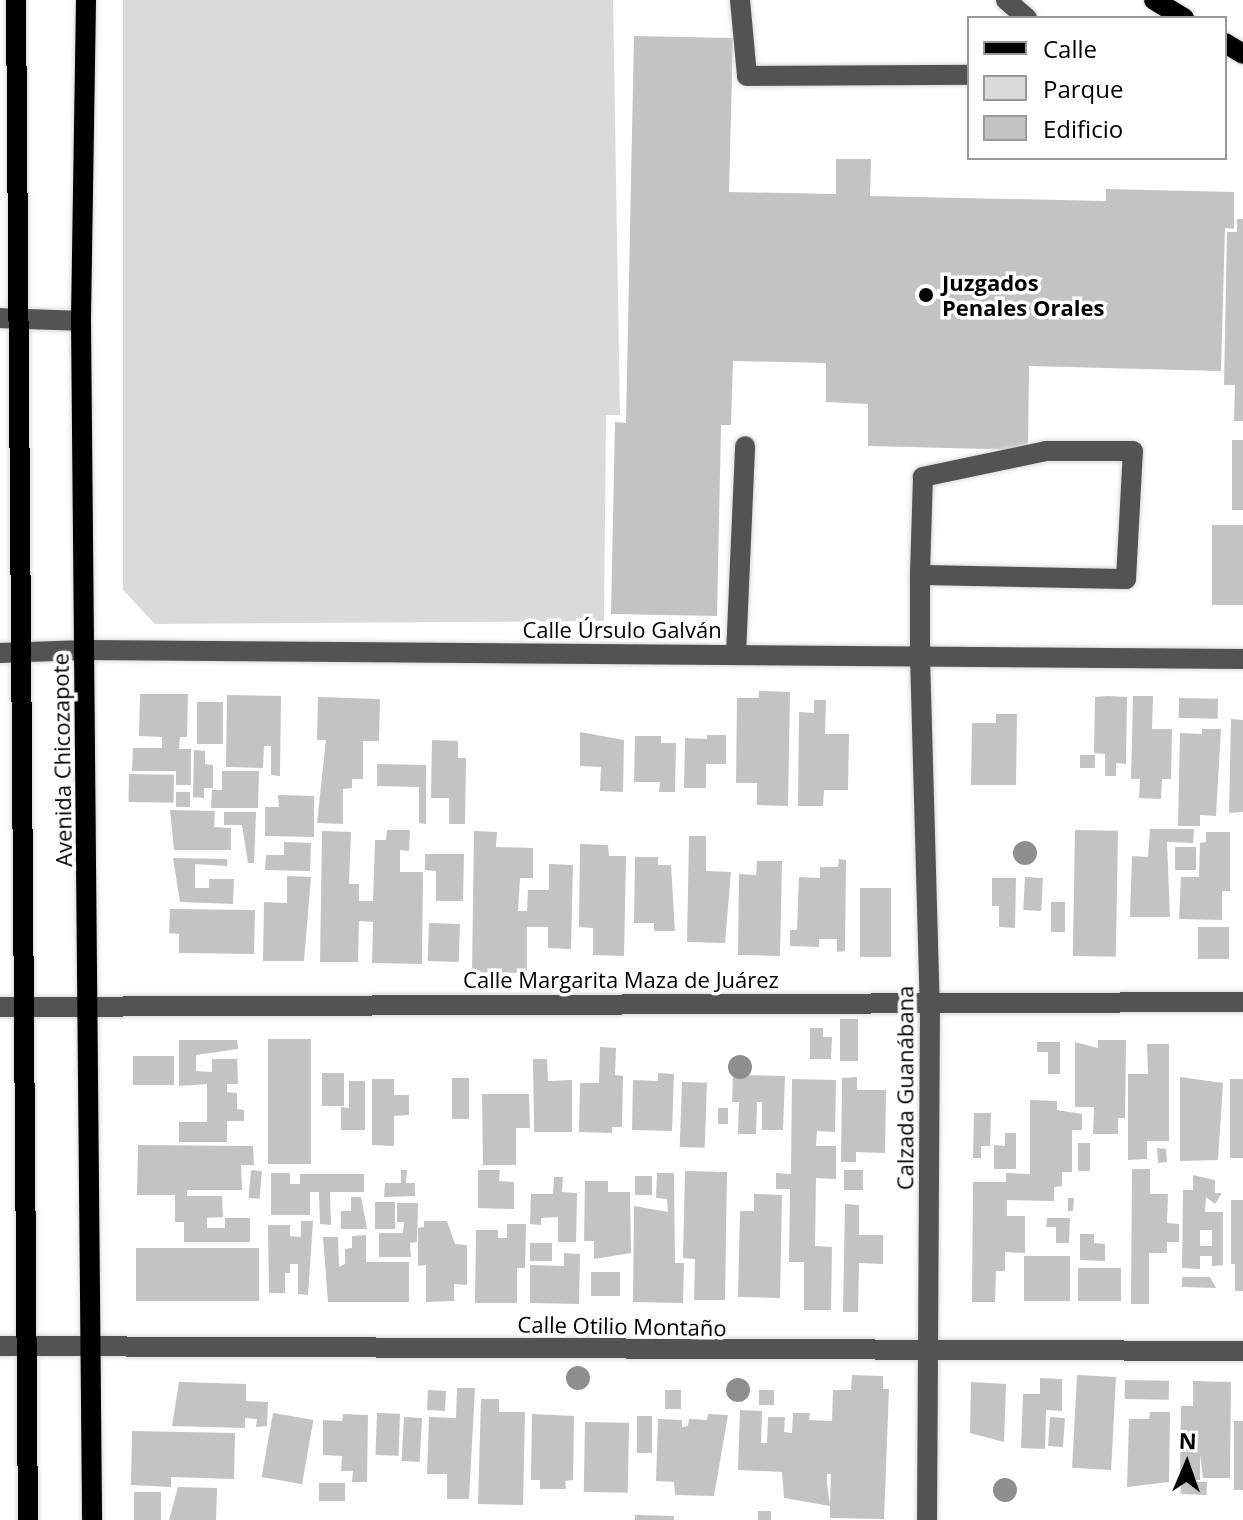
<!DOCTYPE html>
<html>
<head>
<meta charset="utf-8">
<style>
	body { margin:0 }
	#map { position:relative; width:1243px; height:1520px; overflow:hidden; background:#fff; font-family:"Open Sans",sans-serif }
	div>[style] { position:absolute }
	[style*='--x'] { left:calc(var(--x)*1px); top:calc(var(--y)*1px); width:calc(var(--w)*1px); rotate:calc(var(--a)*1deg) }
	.green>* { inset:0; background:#dadada }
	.building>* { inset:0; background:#c3c3c3; transform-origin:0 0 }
	.roads { filter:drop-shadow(0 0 2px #dbdbdb) drop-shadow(0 0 2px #dbdbdb) }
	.minor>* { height:20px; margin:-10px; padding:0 10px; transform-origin:10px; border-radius:10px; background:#535353 }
	.major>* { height:20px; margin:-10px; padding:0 10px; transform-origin:10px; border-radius:10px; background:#000 }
	.trees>* { width:24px; height:24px; margin:-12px; border-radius:50%; background:#8e8e8e }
	.dots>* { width:22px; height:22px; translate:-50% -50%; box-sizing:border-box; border:4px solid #fff; border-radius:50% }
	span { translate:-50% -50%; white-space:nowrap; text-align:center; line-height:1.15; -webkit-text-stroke:7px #fff; paint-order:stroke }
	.poi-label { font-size:22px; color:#000; font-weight:700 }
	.left { translate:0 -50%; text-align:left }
	.street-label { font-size:22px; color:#000 }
	.legend { position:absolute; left:967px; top:16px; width:260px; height:144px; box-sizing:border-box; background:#fff; border:2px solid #999; margin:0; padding:10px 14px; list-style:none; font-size:24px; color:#000 }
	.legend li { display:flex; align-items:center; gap:16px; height:40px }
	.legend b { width:40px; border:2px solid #999 }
	.north { position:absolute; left:1147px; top:1424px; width:80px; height:80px; -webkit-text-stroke:6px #fff; paint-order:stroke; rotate:2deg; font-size:22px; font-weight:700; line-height:32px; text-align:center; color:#000 }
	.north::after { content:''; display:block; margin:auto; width:28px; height:36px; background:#000; clip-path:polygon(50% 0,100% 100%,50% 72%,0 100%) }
</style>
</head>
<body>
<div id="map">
	<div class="green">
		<i style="clip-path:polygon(123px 0,613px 0,620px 415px,606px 415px,604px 621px,155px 624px,123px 590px)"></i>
	</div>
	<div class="building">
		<i style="clip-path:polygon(634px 36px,733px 38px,729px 192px,836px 194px,836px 159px,871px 159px,870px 196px,1106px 201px,1106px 189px,1234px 192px,1234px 229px,1225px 228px,1221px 371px,1029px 366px,1028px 450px,868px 446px,868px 404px,826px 402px,826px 363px,733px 361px,731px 425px,721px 425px,717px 616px,611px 614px,615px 422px,626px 423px)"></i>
		<i style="clip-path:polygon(1237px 219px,1243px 219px,1243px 421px,1234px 421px,1235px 385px,1224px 385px,1227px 232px,1237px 232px)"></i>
		<i style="left:1232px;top:440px;width:11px;height:70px"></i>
		<i style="left:1212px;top:525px;width:31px;height:80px"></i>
		<i style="clip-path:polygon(759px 691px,790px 692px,788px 806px,757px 805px,757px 783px,736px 783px,737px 698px,759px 698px)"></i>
		<i style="clip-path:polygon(140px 694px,188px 694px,187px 737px,180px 737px,179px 749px,191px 749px,191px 785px,176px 785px,176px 771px,132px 771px,133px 748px,162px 748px,162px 737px,139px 736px)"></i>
		<i style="clip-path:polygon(227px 695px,281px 696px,280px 776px,271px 775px,271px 746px,264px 746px,263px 768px,226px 767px)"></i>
		<i style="clip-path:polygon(1107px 696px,1127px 697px,1126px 764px,1116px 763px,1116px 776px,1105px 776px,1105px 754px,1094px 753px,1095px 697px)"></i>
		<i style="clip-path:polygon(1133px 696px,1153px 696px,1152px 729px,1172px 729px,1171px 779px,1162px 779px,1161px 799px,1139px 798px,1140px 779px,1131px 779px)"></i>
		<i style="clip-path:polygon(318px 697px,380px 699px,379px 741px,363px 741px,363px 779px,352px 779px,352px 788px,343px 789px,343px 824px,317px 823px,326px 740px,317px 740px)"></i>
		<i style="left:1179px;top:698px;width:39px;height:20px;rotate:1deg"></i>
		<i style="clip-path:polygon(814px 700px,826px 700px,825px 734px,849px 734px,848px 790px,824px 790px,823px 806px,798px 806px,799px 712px,814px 713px)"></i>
		<i style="left:197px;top:702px;width:26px;height:42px"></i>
		<i style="clip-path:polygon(996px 714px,1017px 714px,1016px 785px,971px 785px,972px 723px,996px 723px)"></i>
		<i style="clip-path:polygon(1231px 719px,1243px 720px,1243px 812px,1229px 813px)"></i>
		<i style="clip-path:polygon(1202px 729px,1221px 729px,1216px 816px,1200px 815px,1200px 826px,1178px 826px,1180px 733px,1202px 734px)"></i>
		<i style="clip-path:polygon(580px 732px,624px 740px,623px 792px,600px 791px,601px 767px,580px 766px)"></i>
		<i style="clip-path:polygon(707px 735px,726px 735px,726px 764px,706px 764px,706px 788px,684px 788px,685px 738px,707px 739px)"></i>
		<i style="clip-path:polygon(635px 736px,661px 736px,661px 743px,676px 743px,675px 792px,659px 792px,660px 782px,634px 782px)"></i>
		<i style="clip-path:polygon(432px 740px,458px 741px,458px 758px,466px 758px,465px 824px,449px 824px,449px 798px,431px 798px)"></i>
		<i style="clip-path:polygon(194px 750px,205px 751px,205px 764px,213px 765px,213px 788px,204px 788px,204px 798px,193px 797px)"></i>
		<i style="left:1080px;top:755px;width:15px;height:13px"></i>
		<i style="clip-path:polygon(377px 764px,426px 765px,426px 824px,419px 823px,419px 787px,377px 786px)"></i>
		<i style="clip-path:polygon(222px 771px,259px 771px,258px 808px,211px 808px,212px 790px,222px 790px)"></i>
		<i style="left:129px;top:774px;width:45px;height:28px;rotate:1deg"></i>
		<i style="left:176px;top:792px;width:14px;height:15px"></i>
		<i style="clip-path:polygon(278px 795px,314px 796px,314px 837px,265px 836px,265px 807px,279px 807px)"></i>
		<i style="clip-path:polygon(170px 810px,215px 811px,214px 827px,231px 828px,231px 850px,174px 850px)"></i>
		<i style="clip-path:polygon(224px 812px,256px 812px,254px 863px,248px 863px,242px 825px,224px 825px)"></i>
		<i style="clip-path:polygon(1150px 829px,1194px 829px,1193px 843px,1167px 842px,1170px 917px,1130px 917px,1132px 856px,1148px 857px)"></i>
		<i style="clip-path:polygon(387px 830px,410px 830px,409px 851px,400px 850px,400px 872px,423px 872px,422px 964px,372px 963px,373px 922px,359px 921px,358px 962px,320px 962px,322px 831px,351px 832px,349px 884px,359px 884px,359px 901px,373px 901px,375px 840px,386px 840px)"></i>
		<i style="left:1075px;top:830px;width:43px;height:126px;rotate:1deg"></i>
		<i style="clip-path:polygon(474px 831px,497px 832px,496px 847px,533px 848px,533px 878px,520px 878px,518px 911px,527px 911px,528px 890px,549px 890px,549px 864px,573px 865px,571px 949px,548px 948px,548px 927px,527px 927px,527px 973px,472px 972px)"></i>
		<i style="clip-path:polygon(1206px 832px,1230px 832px,1230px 891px,1222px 891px,1222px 920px,1179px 919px,1181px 877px,1199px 877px,1200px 843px,1206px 842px)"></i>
		<i style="clip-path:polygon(689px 836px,706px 836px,706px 871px,731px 872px,725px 943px,687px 942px)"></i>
		<i style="clip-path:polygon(284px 842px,311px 843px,310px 871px,265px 870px,266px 855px,284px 855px)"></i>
		<i style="clip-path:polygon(580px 844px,608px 845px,609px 856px,626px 856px,624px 956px,593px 955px,593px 928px,579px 927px)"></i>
		<i style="left:1175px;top:847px;width:21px;height:23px"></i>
		<i style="clip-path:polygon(425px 854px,464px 854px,463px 901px,436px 901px,436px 871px,425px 870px)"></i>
		<i style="clip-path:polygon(635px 857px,658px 857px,658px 865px,671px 865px,675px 931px,654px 931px,654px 923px,634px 923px)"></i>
		<i style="clip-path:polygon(173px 858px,227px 859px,227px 866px,195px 864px,195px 888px,209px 888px,209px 879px,234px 879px,233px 904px,180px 902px)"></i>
		<i style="clip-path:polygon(839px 859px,846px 860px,845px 951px,837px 952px,837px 939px,819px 939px,819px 947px,790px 946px,790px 930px,797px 930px,799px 877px,820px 878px,820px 867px,838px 867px)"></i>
		<i style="clip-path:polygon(757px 861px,782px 861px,780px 956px,738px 955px,739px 874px,756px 875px)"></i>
		<i style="clip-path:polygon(287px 876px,311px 877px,304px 961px,263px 961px,264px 902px,287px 903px)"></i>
		<i style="left:1025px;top:877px;width:18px;height:33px;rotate:3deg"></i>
		<i style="clip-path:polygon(992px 878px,1016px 878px,1015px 928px,999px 927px,999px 906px,992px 906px)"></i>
		<i style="left:860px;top:888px;width:31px;height:69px"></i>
		<i style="left:1051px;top:902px;width:14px;height:30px"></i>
		<i style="clip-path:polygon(170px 909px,255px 910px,254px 954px,179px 953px,179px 934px,169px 933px)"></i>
		<i style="left:429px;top:923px;width:31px;height:38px;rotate:2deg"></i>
		<i style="left:1198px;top:927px;width:31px;height:32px"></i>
		<i style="left:840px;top:1019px;width:18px;height:42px"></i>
		<i style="clip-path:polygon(810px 1028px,823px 1028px,823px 1037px,832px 1037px,831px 1059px,810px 1059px)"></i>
		<i style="left:268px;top:1039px;width:43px;height:125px"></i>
		<i style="clip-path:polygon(179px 1040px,237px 1040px,238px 1049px,196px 1055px,196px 1071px,212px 1072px,212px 1059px,237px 1059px,238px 1084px,227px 1084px,227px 1092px,237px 1093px,237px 1109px,244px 1110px,244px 1121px,227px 1121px,227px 1142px,179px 1142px,179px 1122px,207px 1122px,207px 1084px,179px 1086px)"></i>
		<i style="clip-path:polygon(1098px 1040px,1126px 1040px,1125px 1118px,1118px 1118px,1118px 1134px,1093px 1134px,1094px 1107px,1075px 1107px,1075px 1042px,1098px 1048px)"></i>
		<i style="clip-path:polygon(1037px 1042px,1060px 1042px,1060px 1074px,1048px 1074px,1048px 1052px,1037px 1052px)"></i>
		<i style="clip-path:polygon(1147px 1044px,1169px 1044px,1169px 1141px,1147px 1141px,1147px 1159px,1128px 1160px,1128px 1074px,1148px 1074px)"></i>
		<i style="clip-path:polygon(600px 1047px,616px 1048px,615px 1075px,623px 1076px,622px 1127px,612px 1127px,612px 1133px,579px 1132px,580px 1083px,599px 1083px)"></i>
		<i style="left:133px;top:1056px;width:41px;height:29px"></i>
		<i style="clip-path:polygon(533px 1059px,547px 1059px,548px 1081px,572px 1080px,572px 1132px,534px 1132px)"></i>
		<i style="left:322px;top:1073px;width:22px;height:33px"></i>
		<i style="clip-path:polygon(658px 1073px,674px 1074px,672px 1131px,632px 1130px,633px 1080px,658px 1081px)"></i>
		<i style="clip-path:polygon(733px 1075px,785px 1076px,783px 1130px,762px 1130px,762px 1102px,757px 1102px,756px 1134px,738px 1134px,739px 1102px,732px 1102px)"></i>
		<i style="clip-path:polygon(857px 1077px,857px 1090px,886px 1090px,885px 1153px,856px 1152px,856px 1162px,841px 1162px,842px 1078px)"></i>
		<i style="clip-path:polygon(1180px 1077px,1223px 1083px,1218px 1160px,1180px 1161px)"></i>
		<i style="left:452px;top:1078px;width:17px;height:41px"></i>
		<i style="clip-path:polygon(372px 1079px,394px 1079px,394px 1095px,409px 1095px,409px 1115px,394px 1116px,394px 1146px,372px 1145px)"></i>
		<i style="clip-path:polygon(792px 1079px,836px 1080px,835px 1132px,817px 1131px,816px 1146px,836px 1146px,836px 1179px,816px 1178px,815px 1246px,832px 1247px,831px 1310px,804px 1310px,804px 1262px,789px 1262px,790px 1189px,776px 1189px,776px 1173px,791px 1174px)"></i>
		<i style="left:1230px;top:1079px;width:13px;height:79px"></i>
		<i style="clip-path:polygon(349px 1081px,365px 1081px,365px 1130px,341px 1130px,341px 1107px,349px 1108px)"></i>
		<i style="left:682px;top:1082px;width:25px;height:65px;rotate:2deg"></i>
		<i style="clip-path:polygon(482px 1094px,529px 1094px,530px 1128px,516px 1128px,516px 1165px,483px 1165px)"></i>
		<i style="clip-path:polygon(1030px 1100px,1057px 1101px,1057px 1110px,1082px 1114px,1082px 1130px,1072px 1130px,1072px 1172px,1062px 1172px,1062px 1186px,1054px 1187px,1054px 1201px,1007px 1200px,1007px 1216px,1025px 1216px,1025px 1253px,1005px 1252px,1005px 1271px,996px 1271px,995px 1302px,972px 1302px,973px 1182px,1006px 1182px,1006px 1173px,1030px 1174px)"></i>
		<i style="left:718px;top:1108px;width:10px;height:16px"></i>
		<i style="clip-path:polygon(974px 1113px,991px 1113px,990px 1146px,981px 1146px,981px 1158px,973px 1158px)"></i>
		<i style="clip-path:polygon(1005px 1133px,1016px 1133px,1016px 1169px,994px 1169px,994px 1145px,1005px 1146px)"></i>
		<i style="left:1078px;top:1143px;width:12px;height:28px"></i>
		<i style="clip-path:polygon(138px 1145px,253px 1146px,254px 1165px,241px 1165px,242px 1190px,187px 1190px,187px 1196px,222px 1196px,223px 1217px,207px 1218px,207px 1228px,225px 1228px,225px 1218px,250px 1218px,250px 1242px,184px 1242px,184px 1222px,175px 1222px,175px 1195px,137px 1195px)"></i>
		<i style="clip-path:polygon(1157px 1148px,1166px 1149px,1167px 1162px,1158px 1163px)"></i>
		<i style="clip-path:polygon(1132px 1169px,1150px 1169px,1150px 1194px,1168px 1194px,1167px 1223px,1179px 1224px,1179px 1242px,1167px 1242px,1167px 1253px,1149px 1253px,1149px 1304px,1131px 1304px)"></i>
		<i style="left:251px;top:1170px;width:11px;height:28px;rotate:5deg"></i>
		<i style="clip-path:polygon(401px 1170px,407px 1170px,406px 1183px,415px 1183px,415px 1196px,384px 1197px,385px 1183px,401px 1183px)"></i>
		<i style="clip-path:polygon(478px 1170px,500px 1170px,499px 1181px,514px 1182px,514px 1209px,478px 1208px)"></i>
		<i style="left:844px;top:1170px;width:19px;height:20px"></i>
		<i style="clip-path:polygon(685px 1171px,727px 1172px,725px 1300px,694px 1300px,695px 1259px,683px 1258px)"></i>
		<i style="clip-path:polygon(271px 1173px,290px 1173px,290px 1184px,300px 1184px,300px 1174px,364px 1174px,364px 1192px,330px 1192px,331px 1225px,320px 1224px,319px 1192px,310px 1192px,310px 1215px,271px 1215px)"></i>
		<i style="clip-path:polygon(657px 1173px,674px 1173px,675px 1263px,684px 1263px,683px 1303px,633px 1302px,634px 1206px,668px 1212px,667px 1199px,656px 1198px)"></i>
		<i style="clip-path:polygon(evenodd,1193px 1175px,1215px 1180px,1215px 1193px,1222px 1193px,1215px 1204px,1206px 1197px,1205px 1212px,1223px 1212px,1223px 1265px,1212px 1266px,1212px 1256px,1200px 1256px,1200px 1269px,1182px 1268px,1183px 1190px,1193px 1190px,1193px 1175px,1200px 1230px,1212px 1230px,1212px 1246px,1200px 1246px,1200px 1230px)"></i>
		<i style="left:635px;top:1176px;width:17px;height:19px"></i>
		<i style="clip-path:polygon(554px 1177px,563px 1177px,562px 1192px,577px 1193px,576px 1242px,558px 1242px,558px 1217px,541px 1218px,541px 1225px,530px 1224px,531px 1194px,553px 1194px)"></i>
		<i style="clip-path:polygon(585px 1181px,608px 1181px,608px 1192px,630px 1192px,631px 1253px,594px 1259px,594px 1241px,584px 1241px)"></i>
		<i style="clip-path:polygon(754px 1194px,782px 1195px,780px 1298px,738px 1297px,740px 1211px,754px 1211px)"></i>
		<i style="clip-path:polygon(351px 1197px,361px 1197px,367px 1229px,341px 1229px,341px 1211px,351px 1211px)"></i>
		<i style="clip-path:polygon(1068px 1198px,1074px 1198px,1073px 1211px,1068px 1211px)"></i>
		<i style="clip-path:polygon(1231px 1200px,1243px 1200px,1243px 1291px,1235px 1291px,1235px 1264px,1231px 1264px)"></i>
		<i style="left:375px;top:1202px;width:20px;height:27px"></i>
		<i style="clip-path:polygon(397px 1203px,418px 1203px,417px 1242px,410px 1243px,411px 1257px,379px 1257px,379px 1233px,403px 1233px,404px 1222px,397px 1222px)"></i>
		<i style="clip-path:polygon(845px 1204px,859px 1205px,859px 1235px,883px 1235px,883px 1264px,859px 1263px,858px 1312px,843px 1312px)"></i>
		<i style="clip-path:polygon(1047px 1218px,1070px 1218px,1069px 1243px,1056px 1243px,1056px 1227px,1046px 1227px)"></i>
		<i style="clip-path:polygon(301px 1221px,313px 1221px,308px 1295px,298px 1294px,298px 1264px,290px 1264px,290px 1273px,285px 1273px,285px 1293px,269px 1293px,268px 1225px,290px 1225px,290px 1236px,301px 1237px)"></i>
		<i style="clip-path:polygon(424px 1221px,447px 1221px,455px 1244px,467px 1245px,467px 1285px,454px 1284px,454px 1301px,426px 1302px,426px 1265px,418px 1266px,418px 1228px,424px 1227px)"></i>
		<i style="clip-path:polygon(507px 1224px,526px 1224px,525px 1268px,517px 1268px,517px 1303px,475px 1303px,476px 1230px,498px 1230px,498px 1238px,507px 1238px)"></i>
		<i style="clip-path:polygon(1080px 1234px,1094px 1234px,1094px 1243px,1105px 1244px,1105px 1261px,1080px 1260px)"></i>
		<i style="clip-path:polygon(366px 1235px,366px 1262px,409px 1262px,409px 1302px,328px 1302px,323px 1237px,338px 1237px,339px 1267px,345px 1264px,345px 1249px,352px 1248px,352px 1236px)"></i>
		<i style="left:530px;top:1243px;width:22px;height:18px"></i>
		<i style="left:136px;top:1248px;width:123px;height:53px"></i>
		<i style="clip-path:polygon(564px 1253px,580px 1254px,579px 1304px,530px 1303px,530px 1265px,564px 1266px)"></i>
		<i style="left:1024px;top:1256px;width:46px;height:45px"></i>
		<i style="left:1078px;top:1268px;width:43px;height:33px"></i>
		<i style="left:591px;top:1272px;width:29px;height:24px"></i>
		<i style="clip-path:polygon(1182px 1277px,1210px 1277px,1216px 1288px,1182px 1287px)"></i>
		<i style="clip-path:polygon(evenodd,852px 1375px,883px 1376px,883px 1389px,889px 1389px,884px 1519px,830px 1518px,830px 1506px,784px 1498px,782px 1472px,738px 1470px,740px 1410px,762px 1411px,761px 1443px,767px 1443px,768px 1417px,785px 1417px,784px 1432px,792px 1433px,793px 1413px,810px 1413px,809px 1420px,832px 1421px,833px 1390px,851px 1390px,852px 1375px,827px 1474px,831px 1474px,830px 1506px,827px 1483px,827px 1474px)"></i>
		<i style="left:1077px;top:1375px;width:39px;height:93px;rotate:3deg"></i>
		<i style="clip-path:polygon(1040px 1378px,1062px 1379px,1062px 1411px,1046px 1410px,1045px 1449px,1021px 1448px,1023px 1394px,1040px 1394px)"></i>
		<i style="left:1125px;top:1380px;width:44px;height:19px;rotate:1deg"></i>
		<i style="clip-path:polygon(1193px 1381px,1231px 1382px,1230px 1478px,1203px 1478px,1200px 1454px,1200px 1480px,1180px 1480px,1181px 1406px,1193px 1406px)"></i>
		<i style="clip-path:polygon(179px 1382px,246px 1384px,246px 1401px,268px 1402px,267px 1426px,256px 1427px,257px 1419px,245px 1418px,245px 1428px,172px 1426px)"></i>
		<i style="clip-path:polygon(971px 1382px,1006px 1384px,1004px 1442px,970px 1433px)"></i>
		<i style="clip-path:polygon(457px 1388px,475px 1388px,469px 1499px,447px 1499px,447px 1474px,427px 1474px,429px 1417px,456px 1418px)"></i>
		<i style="left:428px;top:1390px;width:18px;height:20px;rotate:3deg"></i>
		<i style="left:665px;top:1390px;width:16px;height:19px"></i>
		<i style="left:759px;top:1390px;width:15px;height:15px"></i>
		<i style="clip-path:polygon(481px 1399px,499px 1399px,499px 1412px,525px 1412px,523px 1505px,478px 1504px)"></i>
		<i style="clip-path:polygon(1150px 1412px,1170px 1412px,1169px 1482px,1127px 1487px,1129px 1419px,1149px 1419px)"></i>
		<i style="left:273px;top:1413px;width:41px;height:65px;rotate:10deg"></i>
		<i style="left:377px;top:1413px;width:23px;height:42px;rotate:2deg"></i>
		<i style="clip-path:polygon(343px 1414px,368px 1415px,367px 1482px,352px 1482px,353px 1471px,341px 1471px,342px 1456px,323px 1455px,323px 1420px,342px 1421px)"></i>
		<i style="clip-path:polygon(532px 1414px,574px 1416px,573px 1480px,565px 1481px,566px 1489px,540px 1489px,540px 1480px,531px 1480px)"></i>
		<i style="clip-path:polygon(708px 1414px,728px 1415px,714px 1496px,675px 1495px,674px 1482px,656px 1481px,658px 1419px,682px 1420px,682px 1427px,688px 1426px,689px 1419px,707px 1420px)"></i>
		<i style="left:637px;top:1416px;width:15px;height:37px"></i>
		<i style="left:404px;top:1417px;width:18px;height:44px;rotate:3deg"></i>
		<i style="left:1050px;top:1417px;width:15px;height:29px;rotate:4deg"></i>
		<i style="left:1234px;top:1421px;width:9px;height:69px"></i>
		<i style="left:585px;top:1422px;width:44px;height:70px;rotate:1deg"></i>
		<i style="clip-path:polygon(132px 1431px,235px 1433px,234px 1479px,171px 1477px,171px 1487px,131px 1485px)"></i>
		<i style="left:1181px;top:1481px;width:26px;height:13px;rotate:2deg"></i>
		<i style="left:319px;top:1483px;width:26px;height:18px"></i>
		<i style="clip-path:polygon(178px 1487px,217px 1488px,216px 1520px,169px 1520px)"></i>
		<i style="left:134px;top:1492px;width:27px;height:28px"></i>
		<i style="left:758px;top:1511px;width:13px;height:9px"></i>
		<i style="clip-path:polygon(635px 1515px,674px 1516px,674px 1520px,635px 1520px)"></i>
	</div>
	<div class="roads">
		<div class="minor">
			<i style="--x:740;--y:0;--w:76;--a:84.7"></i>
			<i style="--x:747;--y:76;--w:222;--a:-0.3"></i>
			<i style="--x:1006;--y:0;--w:28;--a:41"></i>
			<i style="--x:0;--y:318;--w:81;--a:2.1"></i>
			<i style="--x:920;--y:575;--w:206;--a:1.1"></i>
			<i style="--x:1126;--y:579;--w:128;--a:-86.9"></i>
			<i style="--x:1133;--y:451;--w:87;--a:180"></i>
			<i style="--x:1046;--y:451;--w:126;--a:168.1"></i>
			<i style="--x:923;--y:477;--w:98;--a:91.8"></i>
			<i style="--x:920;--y:575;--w:81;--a:90"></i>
			<i style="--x:920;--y:656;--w:348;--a:88.4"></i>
			<i style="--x:930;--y:1004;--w:516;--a:90.33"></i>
			<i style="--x:0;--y:653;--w:85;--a:-2"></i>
			<i style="--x:85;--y:650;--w:1158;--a:0.45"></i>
			<i style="--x:736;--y:655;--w:209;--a:-87.5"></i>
			<i style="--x:0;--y:1007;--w:1243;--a:-0.23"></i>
			<i style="--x:0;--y:1346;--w:1243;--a:0.23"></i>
		</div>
		<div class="major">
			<i style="--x:16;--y:0;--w:1520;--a:89.55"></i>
			<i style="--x:86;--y:0;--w:321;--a:90.9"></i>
			<i style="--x:81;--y:321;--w:1199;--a:89.47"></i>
			<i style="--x:1154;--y:0;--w:35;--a:31"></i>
			<i style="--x:1225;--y:43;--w:21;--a:31"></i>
		</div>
	</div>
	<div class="trees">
		<i style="left:1025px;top:853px"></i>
		<i style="left:740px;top:1067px"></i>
		<i style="left:578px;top:1378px"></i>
		<i style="left:738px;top:1390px"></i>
		<i style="left:1005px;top:1490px"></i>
	</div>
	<div class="dots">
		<i style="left:926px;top:295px;background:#000"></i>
	</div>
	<div class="poi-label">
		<span class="left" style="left:942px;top:295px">Juzgados<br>Penales Orales</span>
	</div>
	<div class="street-label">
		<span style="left:622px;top:630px">Calle Úrsulo Galván</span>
		<span style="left:62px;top:760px;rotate:-91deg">Avenida Chicozapote</span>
		<span style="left:621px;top:980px">Calle Margarita Maza de Juárez</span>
		<span style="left:905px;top:1088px;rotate:-90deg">Calzada Guanábana</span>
		<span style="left:622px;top:1326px;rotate:1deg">Calle Otilio Montaño</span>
	</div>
	<ul class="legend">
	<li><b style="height:10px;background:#000"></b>Calle</li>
	<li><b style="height:22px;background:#dadada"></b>Parque</li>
	<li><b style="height:22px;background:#c3c3c3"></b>Edificio</li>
	</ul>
	<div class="north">N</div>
</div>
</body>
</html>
